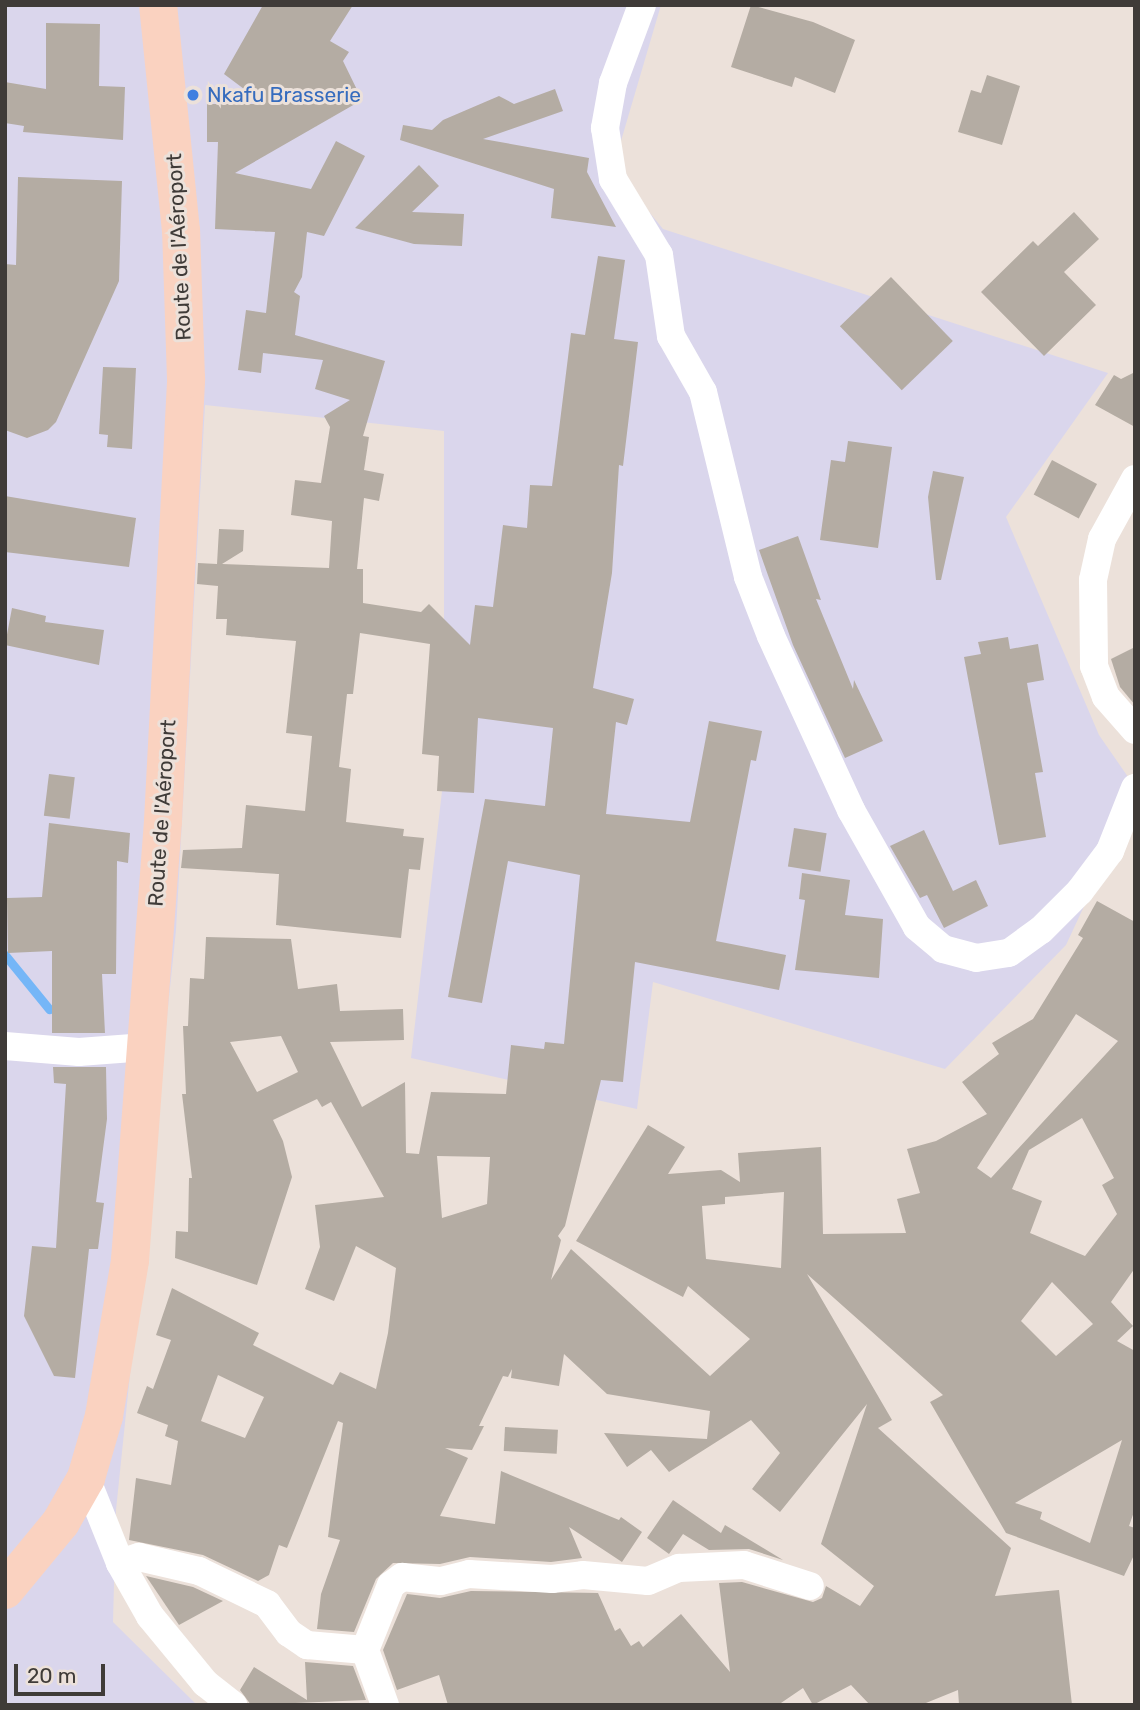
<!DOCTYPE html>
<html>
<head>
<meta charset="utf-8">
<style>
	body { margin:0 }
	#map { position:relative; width:1140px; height:1710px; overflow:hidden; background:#ece1da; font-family:Rubik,sans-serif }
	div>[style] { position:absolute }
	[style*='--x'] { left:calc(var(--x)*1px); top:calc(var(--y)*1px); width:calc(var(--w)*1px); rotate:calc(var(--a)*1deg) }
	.industrial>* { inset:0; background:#dad6ec }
	.stream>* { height:9px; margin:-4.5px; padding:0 4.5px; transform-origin:4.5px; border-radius:4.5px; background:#75b6f7 }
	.building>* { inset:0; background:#b4aca3; transform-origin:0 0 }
	.minor>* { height:28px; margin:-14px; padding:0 14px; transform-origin:14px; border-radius:14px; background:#fff }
	.trunk>* { height:38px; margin:-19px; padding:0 19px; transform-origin:19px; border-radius:19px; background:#fad2c0 }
	.dots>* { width:19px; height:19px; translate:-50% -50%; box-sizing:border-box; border:4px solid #ece1da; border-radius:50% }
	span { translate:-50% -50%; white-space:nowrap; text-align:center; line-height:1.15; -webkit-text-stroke:6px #ece1da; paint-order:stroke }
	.shop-label { font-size:21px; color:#366cbe }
	.left { translate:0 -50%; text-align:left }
	.street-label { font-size:21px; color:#3f3b38 }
	.frame { position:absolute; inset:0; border:7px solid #3f3b38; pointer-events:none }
	.scale { position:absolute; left:14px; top:1664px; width:91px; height:32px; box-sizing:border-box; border:4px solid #3f3b38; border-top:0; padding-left:9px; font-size:21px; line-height:24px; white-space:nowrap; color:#3f3b38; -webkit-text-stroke:5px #ece1da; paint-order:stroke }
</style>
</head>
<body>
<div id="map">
	<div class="industrial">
		<i style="clip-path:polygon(5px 5px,661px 5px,613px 168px,663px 229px,1108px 373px,1006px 517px,1099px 735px,1135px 787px,1135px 797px,1066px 945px,945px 1069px,653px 982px,637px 1109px,411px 1058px,444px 774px,444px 431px,205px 405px,176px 930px,116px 1510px,113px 1622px,197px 1705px,5px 1705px)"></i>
	</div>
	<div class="stream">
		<i style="--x:5;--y:955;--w:70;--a:50.8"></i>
	</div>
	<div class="building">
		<i style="clip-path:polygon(evenodd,263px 5px,353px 5px,330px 41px,349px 52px,343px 61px,362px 100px,235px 173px,311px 189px,336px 141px,365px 156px,324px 236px,307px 232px,302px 277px,294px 292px,300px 296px,295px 335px,385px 361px,363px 436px,369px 437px,364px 470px,384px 474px,379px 501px,364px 498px,357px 569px,363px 569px,363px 603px,421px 612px,429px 604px,470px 645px,475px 605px,493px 607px,503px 525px,527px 528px,530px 485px,552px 486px,571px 333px,585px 335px,598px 256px,625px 260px,614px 339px,638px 342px,623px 466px,619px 465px,612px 573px,593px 688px,634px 699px,627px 725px,616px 722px,606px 814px,690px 822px,709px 721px,762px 731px,756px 761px,751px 760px,716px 941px,786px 955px,779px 990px,635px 962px,623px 1082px,601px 1080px,565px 1226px,558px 1236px,561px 1240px,551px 1280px,571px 1249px,710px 1376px,750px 1339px,688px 1286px,683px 1297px,576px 1241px,648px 1125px,685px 1147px,668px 1174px,721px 1170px,740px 1182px,738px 1153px,821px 1147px,823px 1234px,906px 1233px,897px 1199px,920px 1193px,907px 1149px,936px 1141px,987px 1114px,962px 1082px,999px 1054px,992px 1043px,1033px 1019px,1083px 938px,1078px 935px,1097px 901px,1135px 922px,1135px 1268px,1111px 1302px,1133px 1326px,1117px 1341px,1135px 1351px,1135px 1509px,1129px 1526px,1135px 1528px,1135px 1553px,1124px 1576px,1006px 1533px,930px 1402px,943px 1395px,807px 1274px,892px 1420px,878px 1428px,1011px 1548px,995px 1596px,1059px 1590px,1072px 1705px,959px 1705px,958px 1690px,921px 1705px,870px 1705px,851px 1685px,813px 1705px,803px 1688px,778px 1705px,448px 1705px,439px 1675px,397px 1690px,383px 1650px,407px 1594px,440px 1598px,471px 1591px,598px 1593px,615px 1631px,620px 1628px,631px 1646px,639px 1641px,643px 1647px,681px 1614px,730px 1672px,719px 1583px,742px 1582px,813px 1602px,822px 1598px,826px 1586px,860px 1606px,874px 1586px,821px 1544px,867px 1404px,780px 1512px,752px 1489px,780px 1453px,751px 1420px,669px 1472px,651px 1450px,627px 1467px,604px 1433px,707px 1439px,710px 1411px,607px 1394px,564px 1354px,559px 1386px,511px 1378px,512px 1369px,508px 1377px,503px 1376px,479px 1426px,484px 1426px,472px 1450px,445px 1448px,468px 1458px,440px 1516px,495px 1524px,501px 1471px,619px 1520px,621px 1517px,642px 1532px,622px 1562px,569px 1527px,582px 1558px,551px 1562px,470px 1557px,440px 1564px,393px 1563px,376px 1579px,354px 1632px,317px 1629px,321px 1594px,340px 1540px,328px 1537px,343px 1423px,338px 1421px,287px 1548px,279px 1545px,269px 1575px,258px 1581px,203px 1555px,129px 1540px,136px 1478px,171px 1485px,178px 1441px,165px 1436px,168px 1425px,137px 1413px,147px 1386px,153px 1389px,171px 1340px,156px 1335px,172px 1288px,259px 1333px,253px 1345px,333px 1385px,340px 1372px,376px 1389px,388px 1333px,396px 1268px,356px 1246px,334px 1301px,305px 1289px,320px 1247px,315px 1205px,384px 1197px,331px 1102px,322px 1107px,317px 1099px,273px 1120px,283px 1141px,292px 1177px,257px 1285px,175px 1258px,176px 1231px,188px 1232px,189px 1178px,192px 1178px,182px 1094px,186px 1094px,183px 1026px,188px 1026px,190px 978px,204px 979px,206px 937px,291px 939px,298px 989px,337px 984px,340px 1011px,403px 1009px,404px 1040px,330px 1042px,362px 1107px,405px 1082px,406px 1153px,419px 1154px,431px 1092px,506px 1094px,511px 1045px,544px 1049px,545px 1042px,564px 1044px,580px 875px,508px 861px,482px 1003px,448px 997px,485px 799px,545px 806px,553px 728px,478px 718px,474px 793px,437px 791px,439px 756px,422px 754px,430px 644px,360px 633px,353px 694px,347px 694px,339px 767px,351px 769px,346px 822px,404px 829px,403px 836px,424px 838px,420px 870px,409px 869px,401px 938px,276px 925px,279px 874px,181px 868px,183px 850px,242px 848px,246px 805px,305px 811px,312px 736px,286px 733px,296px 641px,226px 635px,227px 619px,216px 619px,218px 586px,197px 584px,198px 563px,217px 564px,219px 529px,244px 530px,243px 551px,222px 564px,329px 568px,332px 521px,291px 515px,295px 480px,321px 483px,330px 427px,324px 416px,350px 400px,315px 389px,323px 360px,263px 353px,261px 373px,238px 370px,246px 310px,266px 313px,275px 232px,215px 229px,218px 142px,207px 142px,207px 104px,264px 104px,224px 74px,263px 5px,1076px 1014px,1118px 1041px,991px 1178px,977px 1168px,1076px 1014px,263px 5px,281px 1036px,298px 1072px,257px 1092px,230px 1042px,281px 1036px,263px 5px,1082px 1118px,1114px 1178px,1102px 1185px,1117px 1214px,1085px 1256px,1030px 1233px,1042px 1201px,1012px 1189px,1029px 1150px,1082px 1118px,263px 5px,437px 1156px,490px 1157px,487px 1204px,442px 1218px,437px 1156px,263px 5px,784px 1192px,781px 1268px,706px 1259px,702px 1206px,725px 1204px,725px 1197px,784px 1192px,263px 5px,1052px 1282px,1093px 1324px,1056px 1356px,1021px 1321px,1052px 1282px,263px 5px,218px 1375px,264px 1397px,245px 1438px,201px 1421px,218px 1375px,263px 5px,1122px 1440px,1090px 1543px,1040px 1519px,1042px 1512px,1015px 1503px,1122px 1440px)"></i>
		<i style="clip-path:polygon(751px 5px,813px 22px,855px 40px,835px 93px,795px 77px,792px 87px,731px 67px)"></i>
		<i style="clip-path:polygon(46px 23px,100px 24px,99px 86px,125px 87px,123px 140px,23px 132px,24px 126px,5px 123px,5px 82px,46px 89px)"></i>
		<i style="clip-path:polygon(987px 75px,1020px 86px,1002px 145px,958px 132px,971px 90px,981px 93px)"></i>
		<i style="clip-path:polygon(555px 89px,563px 111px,483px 139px,589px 158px,587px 172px,616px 227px,551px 218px,554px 189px,400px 140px,403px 125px,432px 130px,443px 120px,499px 96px,514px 104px)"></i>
		<i style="clip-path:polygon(419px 165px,439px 186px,412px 212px,464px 214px,462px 246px,414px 244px,355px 228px)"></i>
		<i style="clip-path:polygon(18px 177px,122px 181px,119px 281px,56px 422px,48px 430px,27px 438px,5px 430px,5px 264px,16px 265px)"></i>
		<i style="clip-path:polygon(1074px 212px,1099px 239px,1064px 272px,1096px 305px,1044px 356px,981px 292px,1033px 241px,1038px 246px)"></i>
		<i style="left:891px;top:277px;width:89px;height:71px;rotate:46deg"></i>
		<i style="clip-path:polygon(103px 367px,136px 368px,132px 449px,107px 447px,108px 435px,99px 434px)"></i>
		<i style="clip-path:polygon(1135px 372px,1135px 427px,1095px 405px,1114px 375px,1121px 379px)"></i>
		<i style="clip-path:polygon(848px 441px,892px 447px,878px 548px,820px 540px,831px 460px,845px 462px)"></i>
		<i style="left:1052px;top:460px;width:51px;height:39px;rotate:28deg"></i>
		<i style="clip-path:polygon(933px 471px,964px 477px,941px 580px,936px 580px,928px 497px)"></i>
		<i style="clip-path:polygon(5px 496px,136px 518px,129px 567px,5px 552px)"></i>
		<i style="clip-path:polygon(798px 536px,821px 600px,816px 599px,853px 689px,854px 680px,883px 741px,845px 758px,793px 645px,759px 550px)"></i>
		<i style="clip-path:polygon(12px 608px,46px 616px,45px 622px,104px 630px,99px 665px,5px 645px)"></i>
		<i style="clip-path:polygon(1008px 637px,1010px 649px,1038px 644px,1044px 680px,1027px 683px,1043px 772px,1035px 773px,1046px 837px,999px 845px,964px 657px,981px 654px,978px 642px)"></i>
		<i style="clip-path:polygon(1135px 647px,1135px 705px,1120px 687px,1111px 659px)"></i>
		<i style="left:49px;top:774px;width:26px;height:42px;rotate:7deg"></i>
		<i style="clip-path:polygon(49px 823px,130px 833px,128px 863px,117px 861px,116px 974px,102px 974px,105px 1033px,52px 1033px,52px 951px,8px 953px,7px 898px,42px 897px)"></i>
		<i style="left:794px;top:828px;width:33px;height:39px;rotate:9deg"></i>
		<i style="clip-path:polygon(924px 830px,953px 891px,976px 880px,988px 906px,944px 928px,927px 895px,920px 898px,890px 846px)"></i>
		<i style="clip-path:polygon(802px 873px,850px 880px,845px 915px,883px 919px,879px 978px,795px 970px,805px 900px,799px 899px)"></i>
		<i style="clip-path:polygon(53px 1067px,106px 1067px,107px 1119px,96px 1202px,104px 1203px,98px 1249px,89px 1249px,75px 1378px,54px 1376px,24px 1316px,32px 1246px,56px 1248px,66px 1084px,54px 1083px)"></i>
		<i style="left:505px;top:1427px;width:53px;height:24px;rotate:3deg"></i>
		<i style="clip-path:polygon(673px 1500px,721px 1533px,725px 1525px,783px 1560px,749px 1549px,709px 1550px,683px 1534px,669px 1554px,647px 1538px)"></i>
		<i style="clip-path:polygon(146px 1576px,193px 1587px,223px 1601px,179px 1625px)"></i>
		<i style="clip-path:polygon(305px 1662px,353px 1666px,366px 1700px,251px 1705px,240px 1690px,254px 1667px,307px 1700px)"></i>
	</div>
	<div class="minor">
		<i style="--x:642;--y:5;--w:83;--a:110.4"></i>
		<i style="--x:613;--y:83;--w:46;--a:100.1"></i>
		<i style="--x:605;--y:128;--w:52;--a:81.1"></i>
		<i style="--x:613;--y:179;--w:89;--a:58.8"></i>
		<i style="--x:659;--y:255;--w:82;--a:81.6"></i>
		<i style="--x:671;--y:336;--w:64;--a:60.3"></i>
		<i style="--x:703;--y:392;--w:190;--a:76.3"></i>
		<i style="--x:748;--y:577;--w:63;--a:68.7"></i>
		<i style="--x:771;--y:636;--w:192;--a:65.3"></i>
		<i style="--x:851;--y:810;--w:134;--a:60.6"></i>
		<i style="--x:917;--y:927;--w:34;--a:40"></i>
		<i style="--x:943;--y:949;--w:34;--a:15"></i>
		<i style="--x:976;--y:958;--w:33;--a:-9"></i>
		<i style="--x:1009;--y:953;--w:39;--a:-36"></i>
		<i style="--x:1041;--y:930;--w:55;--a:-45"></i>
		<i style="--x:1080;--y:891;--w:50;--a:-53.1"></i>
		<i style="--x:1110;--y:851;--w:68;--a:-68.4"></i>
		<i style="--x:1135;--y:479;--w:68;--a:118.8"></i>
		<i style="--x:1102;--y:539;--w:42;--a:102.4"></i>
		<i style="--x:1093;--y:580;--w:86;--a:89.3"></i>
		<i style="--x:1094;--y:666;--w:33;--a:69"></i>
		<i style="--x:1106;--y:697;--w:44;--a:48.7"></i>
		<i style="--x:5;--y:1046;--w:74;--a:4.6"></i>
		<i style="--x:79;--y:1052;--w:67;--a:-4.3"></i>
		<i style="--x:86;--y:1478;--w:92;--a:68.2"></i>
		<i style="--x:120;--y:1563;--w:61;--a:60.5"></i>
		<i style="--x:150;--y:1616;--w:87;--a:50.6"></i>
		<i style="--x:205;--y:1683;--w:36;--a:38"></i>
		<i style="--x:120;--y:1563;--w:20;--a:-18"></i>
		<i style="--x:139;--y:1557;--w:62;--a:13.1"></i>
		<i style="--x:199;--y:1571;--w:76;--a:25.9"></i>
		<i style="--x:267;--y:1604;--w:36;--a:53"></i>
		<i style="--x:289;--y:1633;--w:22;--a:34"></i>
		<i style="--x:307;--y:1645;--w:58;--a:4.9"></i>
		<i style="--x:385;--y:1705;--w:59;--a:-110"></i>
		<i style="--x:365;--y:1650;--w:70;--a:-68.2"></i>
		<i style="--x:391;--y:1585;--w:14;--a:-36"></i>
		<i style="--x:402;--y:1577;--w:39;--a:6"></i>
		<i style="--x:441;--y:1581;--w:29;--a:-14"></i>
		<i style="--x:469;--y:1574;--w:83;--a:3.4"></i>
		<i style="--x:552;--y:1579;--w:31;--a:-7"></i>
		<i style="--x:583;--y:1575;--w:65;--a:5.3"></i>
		<i style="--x:648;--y:1581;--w:34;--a:-23"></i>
		<i style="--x:679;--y:1568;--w:65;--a:-2.6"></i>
		<i style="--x:744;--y:1565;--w:69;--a:17.7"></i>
	</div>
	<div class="trunk">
		<i style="--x:5;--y:1590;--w:88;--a:-50.5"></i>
		<i style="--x:61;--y:1522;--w:51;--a:-60.4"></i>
		<i style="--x:86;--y:1478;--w:65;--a:-73.8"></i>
		<i style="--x:104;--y:1416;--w:158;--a:-80.5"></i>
		<i style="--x:130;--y:1260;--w:440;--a:-85.7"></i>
		<i style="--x:163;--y:821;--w:443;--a:-87"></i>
		<i style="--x:186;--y:379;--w:148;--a:-91.9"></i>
		<i style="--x:181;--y:231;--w:227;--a:-95.8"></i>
	</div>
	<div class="dots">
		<i style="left:193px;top:95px;background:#3f7fe0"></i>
	</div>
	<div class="shop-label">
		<span class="left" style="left:207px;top:95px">Nkafu Brasserie</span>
	</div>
	<div class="street-label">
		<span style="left:179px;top:247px;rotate:-93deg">Route de l'Aéroport</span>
		<span style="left:162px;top:813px;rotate:-86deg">Route de l'Aéroport</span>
	</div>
	<div class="frame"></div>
	<div class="scale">20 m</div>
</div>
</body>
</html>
